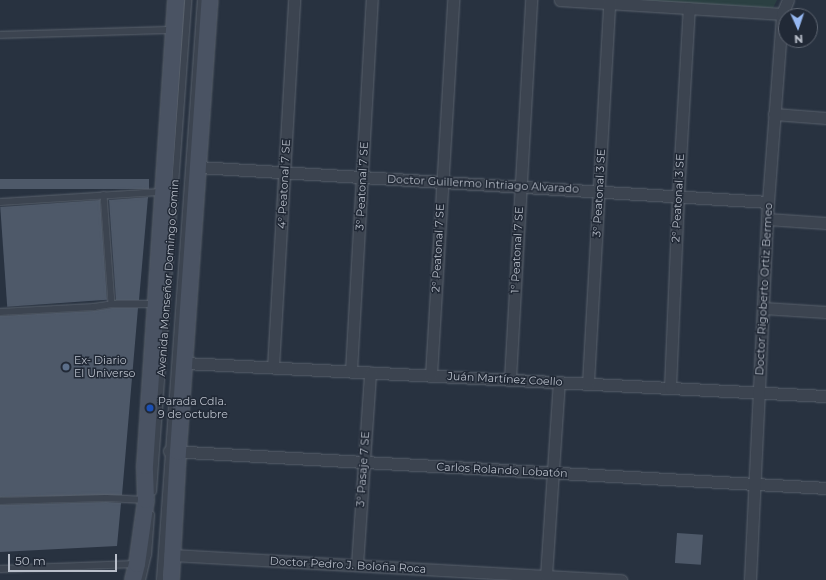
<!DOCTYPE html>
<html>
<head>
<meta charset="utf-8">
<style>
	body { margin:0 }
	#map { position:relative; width:826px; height:580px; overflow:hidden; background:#283240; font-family:Montserrat,sans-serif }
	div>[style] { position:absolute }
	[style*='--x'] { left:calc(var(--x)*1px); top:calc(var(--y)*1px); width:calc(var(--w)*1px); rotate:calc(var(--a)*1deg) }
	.green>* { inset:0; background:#2b4042 }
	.building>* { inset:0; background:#4e5969; transform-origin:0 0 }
	.roads { filter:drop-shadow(0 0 1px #5a626d) drop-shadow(0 0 1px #5a626d) }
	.service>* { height:5.5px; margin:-2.75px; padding:0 2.75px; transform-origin:2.75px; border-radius:2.75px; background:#3c4450 }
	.minor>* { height:11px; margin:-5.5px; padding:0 5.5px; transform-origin:5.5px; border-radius:5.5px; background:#3c4450 }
	.secondary>* { height:16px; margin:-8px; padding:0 8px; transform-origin:8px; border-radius:8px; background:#4a5363 }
	.dots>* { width:11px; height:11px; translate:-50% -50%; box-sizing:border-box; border:2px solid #212936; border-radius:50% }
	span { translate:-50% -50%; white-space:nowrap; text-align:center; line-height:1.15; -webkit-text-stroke:3px #212936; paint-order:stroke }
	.street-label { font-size:11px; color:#b9bfca }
	.poi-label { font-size:11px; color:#b9bfca }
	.left { translate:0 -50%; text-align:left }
	.north { position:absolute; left:778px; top:8px; width:40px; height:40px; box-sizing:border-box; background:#212936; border:1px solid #5e6571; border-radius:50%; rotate:177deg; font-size:11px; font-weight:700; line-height:16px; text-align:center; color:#b9bfca }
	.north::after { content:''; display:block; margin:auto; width:14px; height:18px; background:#96b8f2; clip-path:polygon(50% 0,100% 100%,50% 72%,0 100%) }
	.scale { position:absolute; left:8px; top:554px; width:109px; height:18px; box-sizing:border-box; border:2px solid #b9bfca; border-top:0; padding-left:5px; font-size:12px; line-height:14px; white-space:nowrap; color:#b9bfca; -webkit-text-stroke:3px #212936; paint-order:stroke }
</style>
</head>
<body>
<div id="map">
	<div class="green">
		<i style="clip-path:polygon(624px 0,777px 0,773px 8px)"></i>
	</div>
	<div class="building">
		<i style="left:149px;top:179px;width:10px;height:149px;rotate:90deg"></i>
		<i style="clip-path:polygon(148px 197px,139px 300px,116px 300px,109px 200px)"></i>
		<i style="left:100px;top:200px;width:100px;height:100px;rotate:86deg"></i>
		<i style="clip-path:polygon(112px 308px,138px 308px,122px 495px,0 497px,0 316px,94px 311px)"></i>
		<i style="clip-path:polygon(106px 502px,121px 503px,117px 546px,0 552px,0 505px)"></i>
		<i style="left:677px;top:533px;width:26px;height:30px;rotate:4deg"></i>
	</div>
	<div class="roads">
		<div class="service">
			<i style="--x:0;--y:35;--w:173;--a:-1.7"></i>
			<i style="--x:104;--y:195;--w:109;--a:85.8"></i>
			<i style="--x:0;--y:202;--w:161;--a:-3.6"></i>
			<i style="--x:0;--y:312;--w:94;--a:-3"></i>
			<i style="--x:94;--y:307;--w:18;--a:-9"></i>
			<i style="--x:112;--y:304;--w:43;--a:0"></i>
			<i style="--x:153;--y:492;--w:493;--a:-85.9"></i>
			<i style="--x:0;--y:501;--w:106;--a:-1.6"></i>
			<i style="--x:106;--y:498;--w:40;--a:2.9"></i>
			<i style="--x:0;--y:569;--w:135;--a:-2.1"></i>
			<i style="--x:142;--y:580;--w:26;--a:-77"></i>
			<i style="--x:148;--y:555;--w:40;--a:-85.7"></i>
			<i style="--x:160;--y:580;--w:581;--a:-85.96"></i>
		</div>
		<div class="minor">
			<i style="--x:560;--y:0;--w:222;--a:3.6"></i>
			<i style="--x:774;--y:114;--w:52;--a:4.4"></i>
			<i style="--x:198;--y:167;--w:571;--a:3.51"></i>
			<i style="--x:767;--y:219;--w:59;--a:3.9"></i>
			<i style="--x:763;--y:308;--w:63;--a:3.6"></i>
			<i style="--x:185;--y:363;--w:642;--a:2.95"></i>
			<i style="--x:273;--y:367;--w:368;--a:-86.7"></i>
			<i style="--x:351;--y:371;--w:372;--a:-86.8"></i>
			<i style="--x:431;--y:375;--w:376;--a:-86.6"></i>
			<i style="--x:510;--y:379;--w:380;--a:-86.8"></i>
			<i style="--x:588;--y:383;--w:381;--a:-86.8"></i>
			<i style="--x:670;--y:388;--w:192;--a:-87.6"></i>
			<i style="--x:678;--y:196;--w:188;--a:-86.7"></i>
			<i style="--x:169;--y:451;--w:658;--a:3.22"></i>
			<i style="--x:172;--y:555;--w:450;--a:3.2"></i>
			<i style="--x:357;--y:565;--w:193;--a:-86.1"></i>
			<i style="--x:546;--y:576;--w:194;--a:-86.2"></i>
			<i style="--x:750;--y:580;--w:378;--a:-87.3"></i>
			<i style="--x:768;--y:202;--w:189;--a:-85.7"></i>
			<i style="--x:782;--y:14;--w:15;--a:-67"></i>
		</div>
		<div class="secondary">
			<i style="--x:133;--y:580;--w:16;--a:-76"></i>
			<i style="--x:137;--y:564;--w:65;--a:-82"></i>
			<i style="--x:146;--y:500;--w:34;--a:-92"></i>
			<i style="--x:145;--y:466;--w:467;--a:-86.2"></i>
			<i style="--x:171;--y:580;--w:128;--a:-86.9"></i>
			<i style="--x:178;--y:452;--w:453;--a:-86"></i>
		</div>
	</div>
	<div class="dots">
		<i style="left:66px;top:367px;background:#5c6f8a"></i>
		<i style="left:150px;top:408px;background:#1a4fb4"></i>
	</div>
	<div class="street-label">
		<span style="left:284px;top:184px;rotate:-87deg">4° Peatonal 7 SE</span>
		<span style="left:483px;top:184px;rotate:3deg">Doctor Guillermo Intriago Alvarado</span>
		<span style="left:362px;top:186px;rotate:-87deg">3° Peatonal 7 SE</span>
		<span style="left:599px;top:193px;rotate:-87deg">3° Peatonal 3 SE</span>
		<span style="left:678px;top:198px;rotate:-87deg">2° Peatonal 3 SE</span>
		<span style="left:438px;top:248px;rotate:-87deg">2° Peatonal 7 SE</span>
		<span style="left:517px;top:250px;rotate:-87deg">1° Peatonal 7 SE</span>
		<span style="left:168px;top:278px;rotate:-86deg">Avenida Monseñor Domingo Comin</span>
		<span style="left:764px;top:289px;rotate:-87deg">Doctor Rigoberto Ortiz Bermeo</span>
		<span style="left:505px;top:379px;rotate:3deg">Juán Martínez Coello</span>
		<span style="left:363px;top:469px;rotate:-86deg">3° Pasaje 7 SE</span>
		<span style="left:502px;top:470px;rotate:3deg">Carlos Rolando Lobatón</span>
		<span style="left:348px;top:565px;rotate:3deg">Doctor Pedro J. Boloña Roca</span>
	</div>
	<div class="poi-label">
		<span class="left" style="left:74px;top:367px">Ex- Diario<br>El Universo</span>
		<span class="left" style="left:158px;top:408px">Parada Cdla.<br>9 de octubre</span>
	</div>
	<div class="north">N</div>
	<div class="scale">50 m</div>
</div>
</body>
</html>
